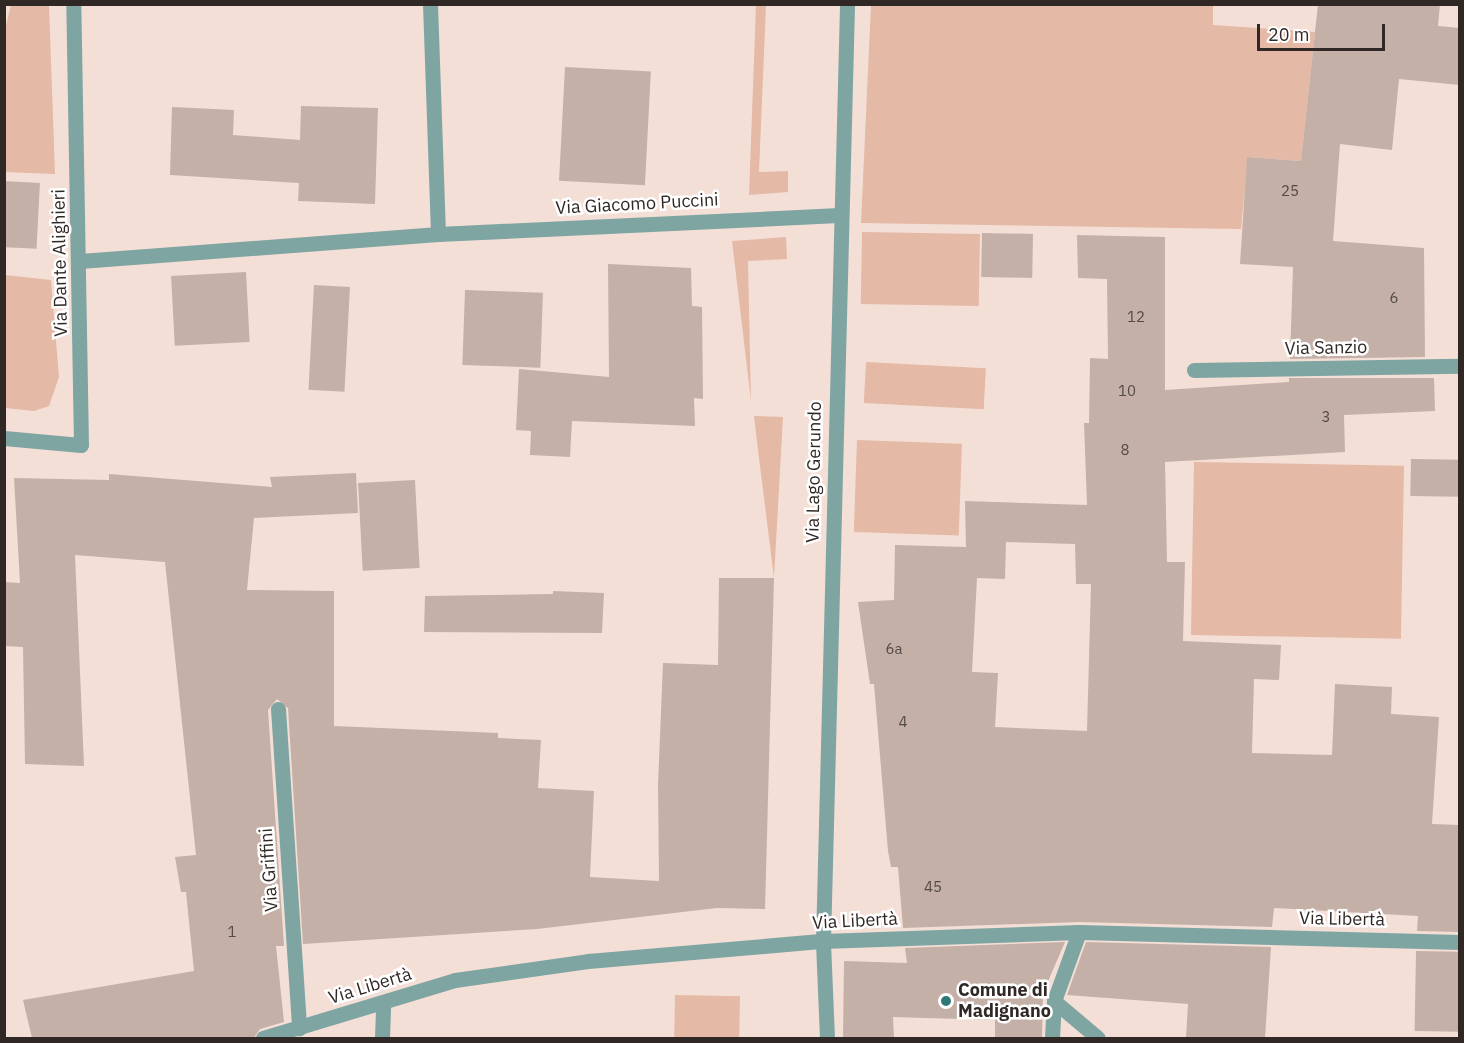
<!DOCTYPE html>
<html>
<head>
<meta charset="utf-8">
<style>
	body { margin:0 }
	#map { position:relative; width:1464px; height:1043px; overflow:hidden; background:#f4dfd6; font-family:"IBM Plex Sans",sans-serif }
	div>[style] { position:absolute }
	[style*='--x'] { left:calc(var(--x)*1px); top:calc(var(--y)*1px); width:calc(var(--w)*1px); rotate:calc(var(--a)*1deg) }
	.green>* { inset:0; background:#e4b9a6; transform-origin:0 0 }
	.building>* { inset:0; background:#c4b0a7; transform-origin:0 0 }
	.street>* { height:15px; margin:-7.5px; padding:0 7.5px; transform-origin:7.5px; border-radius:7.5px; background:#7fa5a3 }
	.dots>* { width:16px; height:16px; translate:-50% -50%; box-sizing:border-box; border:3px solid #fff; border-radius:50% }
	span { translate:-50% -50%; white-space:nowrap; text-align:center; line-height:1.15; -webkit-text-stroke:5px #fff; paint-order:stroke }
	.number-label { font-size:15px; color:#554a46 }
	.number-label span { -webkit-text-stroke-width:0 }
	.street-label { font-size:18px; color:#302825 }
	.poi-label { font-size:18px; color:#302825; font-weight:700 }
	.left { translate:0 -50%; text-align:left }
	.frame { position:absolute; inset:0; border:6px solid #302825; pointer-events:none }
	.scale { position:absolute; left:1257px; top:24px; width:128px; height:27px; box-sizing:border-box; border:3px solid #302825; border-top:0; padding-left:8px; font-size:18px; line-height:21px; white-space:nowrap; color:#302825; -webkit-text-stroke:4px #fff; paint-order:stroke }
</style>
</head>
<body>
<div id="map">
	<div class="green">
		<i style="clip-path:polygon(11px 5px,49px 5px,55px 174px,5px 172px,4px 33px)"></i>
		<i style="clip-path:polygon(756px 5px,766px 5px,759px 172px,788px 171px,788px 192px,749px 195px)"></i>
		<i style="clip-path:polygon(871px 5px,1213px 5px,1213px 25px,1315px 32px,1301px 161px,1248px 157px,1241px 229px,861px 223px)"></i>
		<i style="left:862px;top:232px;width:118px;height:72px;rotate:1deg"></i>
		<i style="clip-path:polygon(786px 237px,787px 259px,748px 261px,751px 401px,732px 241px)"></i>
		<i style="clip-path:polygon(5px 275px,51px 280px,59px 377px,49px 406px,34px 411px,5px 408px)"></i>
		<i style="left:866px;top:362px;width:120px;height:41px;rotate:3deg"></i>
		<i style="clip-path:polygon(754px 416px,783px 417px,774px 578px,758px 450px)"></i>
		<i style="left:857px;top:440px;width:105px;height:92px;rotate:2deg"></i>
		<i style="left:1194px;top:462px;width:210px;height:173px;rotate:1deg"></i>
		<i style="left:675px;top:995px;width:65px;height:43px;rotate:1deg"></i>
	</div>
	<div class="building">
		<i style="clip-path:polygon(1318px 4px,1440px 4px,1438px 26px,1460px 28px,1460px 85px,1399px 79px,1392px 150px,1340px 144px,1333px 241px,1424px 248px,1425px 357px,1290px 359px,1293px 267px,1240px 264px,1247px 157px,1301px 161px)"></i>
		<i style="left:565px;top:67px;width:86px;height:114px;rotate:3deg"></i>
		<i style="clip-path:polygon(301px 106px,378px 108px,375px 204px,298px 201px,299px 183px,170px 175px,172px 107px,234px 110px,233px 135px,300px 140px)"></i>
		<i style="left:4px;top:181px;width:36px;height:66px;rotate:3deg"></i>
		<i style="left:982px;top:233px;width:51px;height:44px;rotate:1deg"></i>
		<i style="clip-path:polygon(evenodd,1077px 235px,1165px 237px,1165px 390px,1289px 382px,1289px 378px,1434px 378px,1435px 411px,1344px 415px,1345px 452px,1165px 462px,1167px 562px,1185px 562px,1183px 641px,1281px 645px,1279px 680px,1254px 679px,1252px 753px,1332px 755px,1335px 684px,1392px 687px,1391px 714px,1439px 717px,1432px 824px,1460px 825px,1460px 932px,1417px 931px,1418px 916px,1274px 908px,1272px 927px,1079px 922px,903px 928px,898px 867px,891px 867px,888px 851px,874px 684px,870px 684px,858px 602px,894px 600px,895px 545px,966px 547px,965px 501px,1087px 505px,1084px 423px,1089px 423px,1090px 358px,1108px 359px,1107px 279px,1078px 278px,1077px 235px,1006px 542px,1075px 544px,1076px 584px,1091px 584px,1087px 731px,995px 727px,998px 673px,972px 672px,977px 578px,1005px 579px,1006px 542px)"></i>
		<i style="clip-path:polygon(608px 264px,691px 268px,692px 306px,702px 307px,703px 399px,694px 398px,695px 426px,572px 421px,570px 457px,530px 455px,531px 431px,516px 430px,519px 369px,609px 377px)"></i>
		<i style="left:246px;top:272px;width:70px;height:75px;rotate:87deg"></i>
		<i style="left:314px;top:285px;width:36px;height:105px;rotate:3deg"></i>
		<i style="left:465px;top:290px;width:78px;height:75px;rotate:2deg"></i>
		<i style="left:1411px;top:459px;width:49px;height:37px;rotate:1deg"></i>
		<i style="clip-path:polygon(356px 473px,358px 513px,254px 518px,247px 590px,334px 591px,334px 726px,498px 733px,498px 738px,541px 740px,538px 788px,594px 791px,590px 877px,659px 881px,658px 785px,663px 663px,718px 665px,719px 578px,774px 578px,765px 909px,717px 908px,537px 929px,303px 944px,288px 708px,277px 699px,268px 710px,284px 946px,276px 946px,284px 1022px,260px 1029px,254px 1038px,32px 1038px,23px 1000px,194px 971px,186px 892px,181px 892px,175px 857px,196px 855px,165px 562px,75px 555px,84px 766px,25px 764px,23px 647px,4px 646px,4px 582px,20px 583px,14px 478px,109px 480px,109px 474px,272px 487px,270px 477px)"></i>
		<i style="left:415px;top:480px;width:88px;height:57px;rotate:87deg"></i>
		<i style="clip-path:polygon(553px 591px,604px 593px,602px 633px,424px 632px,425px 596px,553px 594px)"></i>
		<i style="clip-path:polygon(1065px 942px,1043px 993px,1042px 1038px,995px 1038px,995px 1020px,893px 1017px,894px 1038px,843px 1038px,844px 961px,907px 963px,905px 948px)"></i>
		<i style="clip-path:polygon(1086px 942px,1271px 947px,1265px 1038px,1186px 1038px,1188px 1004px,1067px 995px)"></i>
		<i style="left:1416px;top:951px;width:44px;height:80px;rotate:1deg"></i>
	</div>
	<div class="street">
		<i style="--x:430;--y:4;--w:230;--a:88"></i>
		<i style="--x:80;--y:261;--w:359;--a:-4.3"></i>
		<i style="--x:438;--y:234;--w:401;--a:-2.7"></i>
		<i style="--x:1194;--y:370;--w:266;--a:-0.9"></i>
		<i style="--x:4;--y:438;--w:77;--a:5.2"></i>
		<i style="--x:81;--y:445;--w:441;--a:-91"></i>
		<i style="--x:278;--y:709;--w:320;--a:86.2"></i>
		<i style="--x:1054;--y:1001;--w:73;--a:-70.1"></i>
		<i style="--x:263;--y:1038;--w:201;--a:-16.8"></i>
		<i style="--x:455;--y:980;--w:134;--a:-8.1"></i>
		<i style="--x:588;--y:961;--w:236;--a:-4.9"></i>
		<i style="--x:823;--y:941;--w:256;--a:-2"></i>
		<i style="--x:1079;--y:932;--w:381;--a:1.5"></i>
		<i style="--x:382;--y:1038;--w:36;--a:-88"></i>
		<i style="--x:827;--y:1038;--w:97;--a:-92.4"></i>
		<i style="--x:823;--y:941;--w:937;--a:-88.53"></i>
		<i style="--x:1052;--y:1038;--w:37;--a:-87"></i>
		<i style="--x:1054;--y:1001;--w:57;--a:40.1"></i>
	</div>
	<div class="dots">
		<i style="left:946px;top:1001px;background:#2e7876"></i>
	</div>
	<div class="number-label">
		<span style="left:1290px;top:191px">25</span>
		<span style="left:1394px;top:298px">6</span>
		<span style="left:1136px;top:317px">12</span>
		<span style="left:1127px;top:391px">10</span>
		<span style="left:1326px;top:417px">3</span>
		<span style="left:1125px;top:450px">8</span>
		<span style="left:894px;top:649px">6a</span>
		<span style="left:903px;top:722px">4</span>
		<span style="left:933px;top:887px">45</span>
		<span style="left:232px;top:932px">1</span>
	</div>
	<div class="street-label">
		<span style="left:637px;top:204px;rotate:-3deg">Via Giacomo Puccini</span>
		<span style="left:60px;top:263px;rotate:-91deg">Via Dante Alighieri</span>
		<span style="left:1326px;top:348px;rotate:-1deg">Via Sanzio</span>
		<span style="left:814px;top:472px;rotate:-89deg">Via Lago Gerundo</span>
		<span style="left:269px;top:870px;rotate:-94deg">Via Griffini</span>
		<span style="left:1342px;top:919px;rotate:1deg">Via Libertà</span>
		<span style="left:855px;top:921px;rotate:-3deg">Via Libertà</span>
		<span style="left:370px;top:986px;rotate:-17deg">Via Libertà</span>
	</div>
	<div class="poi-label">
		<span class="left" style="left:958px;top:1001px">Comune di<br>Madignano</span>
	</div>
	<div class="frame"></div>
	<div class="scale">20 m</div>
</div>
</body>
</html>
